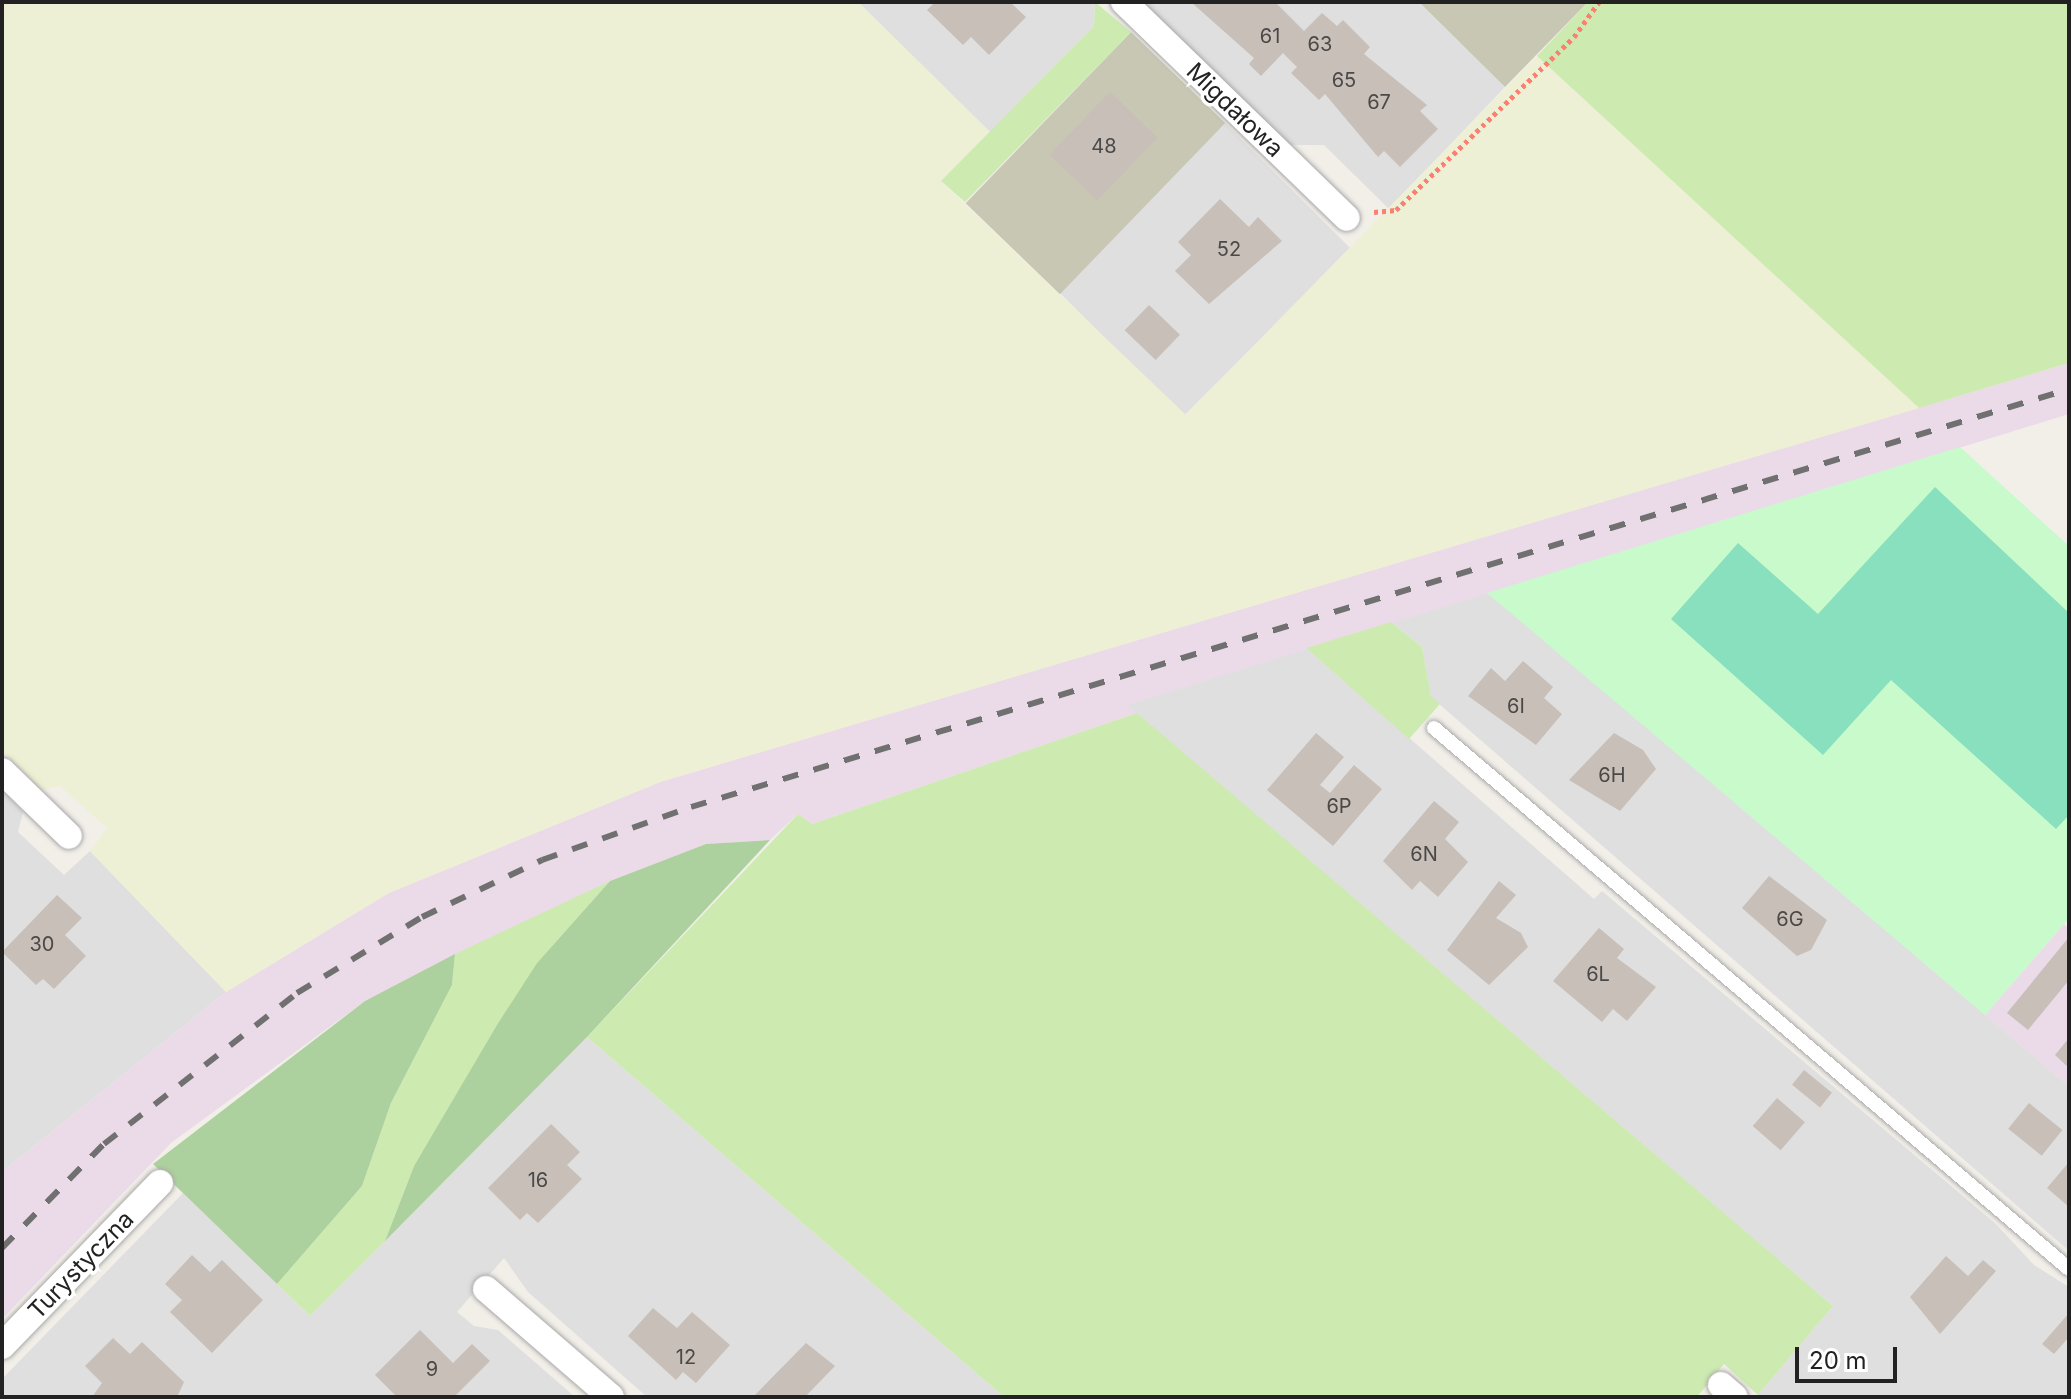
<!DOCTYPE html>
<html>
<head>
<meta charset="utf-8">
<style>
	body { margin:0 }
	#map { position:relative; width:2071px; height:1399px; overflow:hidden; background:#f2efe9; font-family:Inter,sans-serif }
	div>[style] { position:absolute }
	[style*='--x'] { left:calc(var(--x)*1px); top:calc(var(--y)*1px); width:calc(var(--w)*1px); rotate:calc(var(--a)*1deg) }
	.residential>* { inset:0; background:#e0dfdf; transform-origin:0 0 }
	.industrial>* { inset:0; background:#ebdbe8 }
	.construction>* { inset:0; background:#c7c7b4; transform-origin:0 0 }
	.farmland>* { inset:0; background:#eef0d5 }
	.grass>* { inset:0; background:#cdebb0 }
	.forest>* { inset:0; background:#add19e }
	.park>* { inset:0; background:#c8facc }
	.pitch>* { inset:0; background:#88e0be }
	.building>* { inset:0; background:#c7bfb8; transform-origin:0 0 }
	.path>* { height:5px; margin-top:-2.5px; transform-origin:0; background:repeating-linear-gradient(90deg,#fa8072 0 4px,transparent 0 8px) }
	.roads { filter:drop-shadow(0 0 2px #a9a9a9) drop-shadow(0 0 2px #a9a9a9) }
	.service>* { height:14px; margin:-7px; padding:0 7px; transform-origin:7px; border-radius:7px; background:#fff }
	.minor>* { height:26px; margin:-13px; padding:0 13px; transform-origin:13px; border-radius:13px; background:#fff }
	.rail>* { height:6px; margin-top:-3px; transform-origin:0; background:repeating-linear-gradient(90deg,#707070 0 16px,transparent 0 32px) }
	span { translate:-50% -50%; white-space:nowrap; text-align:center; line-height:1.15; -webkit-text-stroke:7px #fff; paint-order:stroke }
	.number-label { font-size:20px; color:#4b4948 }
	.number-label span { -webkit-text-stroke-width:0 }
	.street-label { font-size:24px; color:#222 }
	.frame { position:absolute; inset:0; border:4px solid #222; pointer-events:none }
	.scale { position:absolute; left:1795px; top:1347px; width:102px; height:36px; box-sizing:border-box; border:4px solid #222; border-top:0; padding-left:10px; font-size:24px; line-height:28px; white-space:nowrap; color:#222; -webkit-text-stroke:6px #fff; paint-order:stroke }
</style>
</head>
<body>
<div id="map">
	<div class="residential">
		<i style="clip-path:polygon(858px 2px,1095px 2px,1094px 26px,990px 132px)"></i>
		<i style="clip-path:polygon(1143px 2px,1419px 2px,1505px 87px,1389px 209px,1324px 145px,1289px 145px)"></i>
		<i style="left:1225px;top:123px;width:178px;height:237px;rotate:45deg"></i>
		<i style="clip-path:polygon(1487px 592px,2069px 1086px,2069px 1251px,1431px 697px,1422px 647px,1391px 622px)"></i>
		<i style="clip-path:polygon(1306px 648px,1594px 899px,1602px 891px,1996px 1224px,2034px 1265px,2069px 1287px,2069px 1397px,1758px 1395px,1833px 1306px,1126px 705px)"></i>
		<i style="clip-path:polygon(2px 790px,23px 812px,18px 832px,64px 875px,90px 851px,226px 992px,2px 1172px)"></i>
		<i style="clip-path:polygon(587px 1037px,1004px 1397px,647px 1397px,528px 1292px,504px 1258px,457px 1312px,474px 1326px,498px 1330px,575px 1397px,2px 1397px,2px 1379px,183px 1193px,310px 1316px)"></i>
	</div>
	<div class="industrial">
		<i style="clip-path:polygon(2069px 363px,2069px 414px,1127px 705px,1137px 713px,812px 824px,798px 814px,770px 840px,706px 844px,610px 881px,365px 1001px,171px 1143px,2px 1319px,2px 1172px,226px 992px,388px 893px,660px 782px)"></i>
		<i style="clip-path:polygon(2064px 924px,2069px 929px,2069px 1086px,1985px 1015px)"></i>
	</div>
	<div class="construction">
		<i style="clip-path:polygon(1419px 2px,1588px 2px,1505px 87px)"></i>
		<i style="left:1131px;top:32px;width:131px;height:238px;rotate:44deg"></i>
	</div>
	<div class="farmland">
		<i style="clip-path:polygon(2px 2px,858px 2px,990px 132px,941px 181px,1186px 415px,1537px 56px,1919px 408px,660px 782px,389px 893px,226px 992px,90px 851px,107px 828px,60px 786px,42px 790px,2px 751px)"></i>
	</div>
	<div class="grass">
		<i style="clip-path:polygon(1095px 2px,1131px 32px,965px 202px,941px 181px,1094px 26px)"></i>
		<i style="clip-path:polygon(1588px 2px,2069px 2px,2069px 363px,1919px 408px,1537px 56px)"></i>
		<i style="clip-path:polygon(1391px 622px,1422px 647px,1431px 696px,1440px 704px,1409px 739px,1306px 648px)"></i>
		<i style="clip-path:polygon(1137px 713px,1833px 1306px,1758px 1395px,1724px 1364px,1697px 1397px,1004px 1397px,587px 1037px,798px 814px,812px 824px)"></i>
		<i style="clip-path:polygon(610px 881px,537px 963px,414px 1166px,385px 1241px,310px 1316px,277px 1284px,362px 1186px,391px 1103px,452px 985px,455px 954px)"></i>
	</div>
	<div class="forest">
		<i style="clip-path:polygon(770px 840px,587px 1037px,385px 1241px,414px 1166px,497px 1025px,537px 963px,610px 881px,706px 844px)"></i>
		<i style="clip-path:polygon(455px 954px,452px 985px,391px 1103px,362px 1186px,277px 1284px,153px 1164px,365px 1001px)"></i>
	</div>
	<div class="park">
		<i style="clip-path:polygon(1960px 447px,2069px 546px,2069px 918px,1985px 1015px,1487px 593px)"></i>
	</div>
	<div class="pitch">
		<i style="clip-path:polygon(1935px 487px,2069px 613px,2069px 815px,2056px 829px,1891px 680px,1823px 755px,1671px 619px,1738px 543px,1818px 614px)"></i>
	</div>
	<div class="building">
		<i style="clip-path:polygon(935px 2px,1010px 2px,1026px 17px,989px 55px,971px 37px,963px 45px,927px 10px)"></i>
		<i style="clip-path:polygon(1191px 2px,1275px 2px,1304px 31px,1322px 13px,1337px 26px,1343px 20px,1370px 47px,1364px 54px,1427px 105px,1420px 111px,1438px 129px,1400px 167px,1384px 151px,1378px 157px,1325px 94px,1319px 100px,1291px 73px,1297px 67px,1283px 53px,1261px 76px,1249px 64px,1254px 58px)"></i>
		<i style="left:1110px;top:92px;width:66px;height:87px;rotate:44deg"></i>
		<i style="clip-path:polygon(1220px 199px,1249px 227px,1258px 217px,1282px 241px,1209px 304px,1175px 271px,1191px 255px,1178px 242px)"></i>
		<i style="left:1149px;top:305px;width:43px;height:35px;rotate:44deg"></i>
		<i style="clip-path:polygon(1523px 661px,1553px 687px,1544px 698px,1562px 714px,1536px 745px,1468px 696px,1491px 668px,1505px 681px)"></i>
		<i style="clip-path:polygon(1316px 733px,1344px 757px,1320px 785px,1330px 793px,1354px 765px,1382px 789px,1333px 846px,1267px 790px)"></i>
		<i style="clip-path:polygon(1614px 733px,1643px 750px,1656px 769px,1620px 811px,1569px 780px)"></i>
		<i style="clip-path:polygon(1434px 801px,1459px 822px,1445px 839px,1468px 862px,1438px 897px,1420px 881px,1412px 890px,1383px 861px)"></i>
		<i style="clip-path:polygon(1769px 876px,1827px 920px,1811px 950px,1797px 956px,1742px 908px)"></i>
		<i style="clip-path:polygon(1499px 881px,1516px 895px,1496px 918px,1521px 933px,1528px 947px,1489px 985px,1447px 950px)"></i>
		<i style="clip-path:polygon(57px 895px,82px 918px,65px 935px,86px 956px,54px 989px,43px 979px,36px 985px,2px 952px)"></i>
		<i style="clip-path:polygon(1599px 928px,1624px 949px,1617px 958px,1656px 987px,1627px 1021px,1613px 1009px,1602px 1022px,1553px 981px)"></i>
		<i style="clip-path:polygon(2069px 937px,2069px 980px,2028px 1030px,2007px 1013px)"></i>
		<i style="clip-path:polygon(2069px 1038px,2069px 1068px,2055px 1055px)"></i>
		<i style="left:1804px;top:1070px;width:36px;height:19px;rotate:39deg"></i>
		<i style="left:1777px;top:1098px;width:37px;height:37px;rotate:41deg"></i>
		<i style="left:2029px;top:1103px;width:43px;height:33px;rotate:39deg"></i>
		<i style="clip-path:polygon(551px 1124px,580px 1152px,567px 1165px,582px 1179px,538px 1223px,527px 1213px,520px 1220px,488px 1188px)"></i>
		<i style="clip-path:polygon(2069px 1162px,2069px 1207px,2047px 1188px)"></i>
		<i style="clip-path:polygon(192px 1255px,210px 1272px,222px 1260px,263px 1300px,212px 1353px,170px 1312px,182px 1300px,165px 1284px)"></i>
		<i style="clip-path:polygon(1946px 1256px,1968px 1276px,1983px 1260px,1996px 1271px,1940px 1334px,1910px 1297px)"></i>
		<i style="clip-path:polygon(653px 1308px,677px 1328px,692px 1312px,730px 1345px,696px 1383px,683px 1372px,676px 1380px,628px 1336px)"></i>
		<i style="clip-path:polygon(2069px 1313px,2069px 1337px,2054px 1354px,2042px 1344px)"></i>
		<i style="clip-path:polygon(420px 1330px,453px 1363px,472px 1344px,490px 1361px,454px 1397px,397px 1397px,375px 1375px)"></i>
		<i style="clip-path:polygon(113px 1338px,130px 1354px,142px 1342px,184px 1382px,177px 1397px,92px 1397px,102px 1383px,85px 1366px)"></i>
		<i style="clip-path:polygon(806px 1343px,835px 1366px,805px 1397px,753px 1397px)"></i>
	</div>
	<div class="path">
		<i style="--x:1374;--y:212;--w:22;--a:-5"></i>
		<i style="--x:1396;--y:210;--w:248;--a:-44.2"></i>
		<i style="--x:1574;--y:37;--w:43;--a:-54.5"></i>
	</div>
	<div class="roads">
		<div class="service">
			<i style="--x:1434;--y:728;--w:834;--a:40.43"></i>
		</div>
		<div class="minor">
			<i style="--x:1124;--y:2;--w:310;--a:44.1"></i>
			<i style="--x:2;--y:771;--w:93;--a:44.1"></i>
			<i style="--x:486;--y:1289;--w:165;--a:40.8"></i>
			<i style="--x:2;--y:1346;--w:227;--a:-45.9"></i>
			<i style="--x:1721;--y:1385;--w:18;--a:41"></i>
		</div>
	</div>
	<div class="rail">
		<i style="--x:2;--y:1248;--w:146;--a:-45.6"></i>
		<i style="--x:104;--y:1144;--w:245;--a:-38"></i>
		<i style="--x:297;--y:993;--w:146;--a:-31.3"></i>
		<i style="--x:422;--y:917;--w:133;--a:-25.4"></i>
		<i style="--x:542;--y:860;--w:158;--a:-19.6"></i>
		<i style="--x:691;--y:807;--w:1440;--a:-16.87"></i>
	</div>
	<div class="number-label">
		<span style="left:1270px;top:36px">61</span>
		<span style="left:1320px;top:44px">63</span>
		<span style="left:1344px;top:80px">65</span>
		<span style="left:1379px;top:102px">67</span>
		<span style="left:1104px;top:146px">48</span>
		<span style="left:1229px;top:249px">52</span>
		<span style="left:1516px;top:706px">6I</span>
		<span style="left:1612px;top:775px">6H</span>
		<span style="left:1339px;top:806px">6P</span>
		<span style="left:1424px;top:854px">6N</span>
		<span style="left:1790px;top:919px">6G</span>
		<span style="left:42px;top:944px">30</span>
		<span style="left:1598px;top:974px">6L</span>
		<span style="left:538px;top:1180px">16</span>
		<span style="left:686px;top:1357px">12</span>
		<span style="left:432px;top:1369px">9</span>
	</div>
	<div class="street-label">
		<span style="left:1235px;top:110px;rotate:44deg">Migdałowa</span>
		<span style="left:81px;top:1265px;rotate:-46deg">Turystyczna</span>
	</div>
	<div class="frame"></div>
	<div class="scale">20 m</div>
</div>
</body>
</html>
